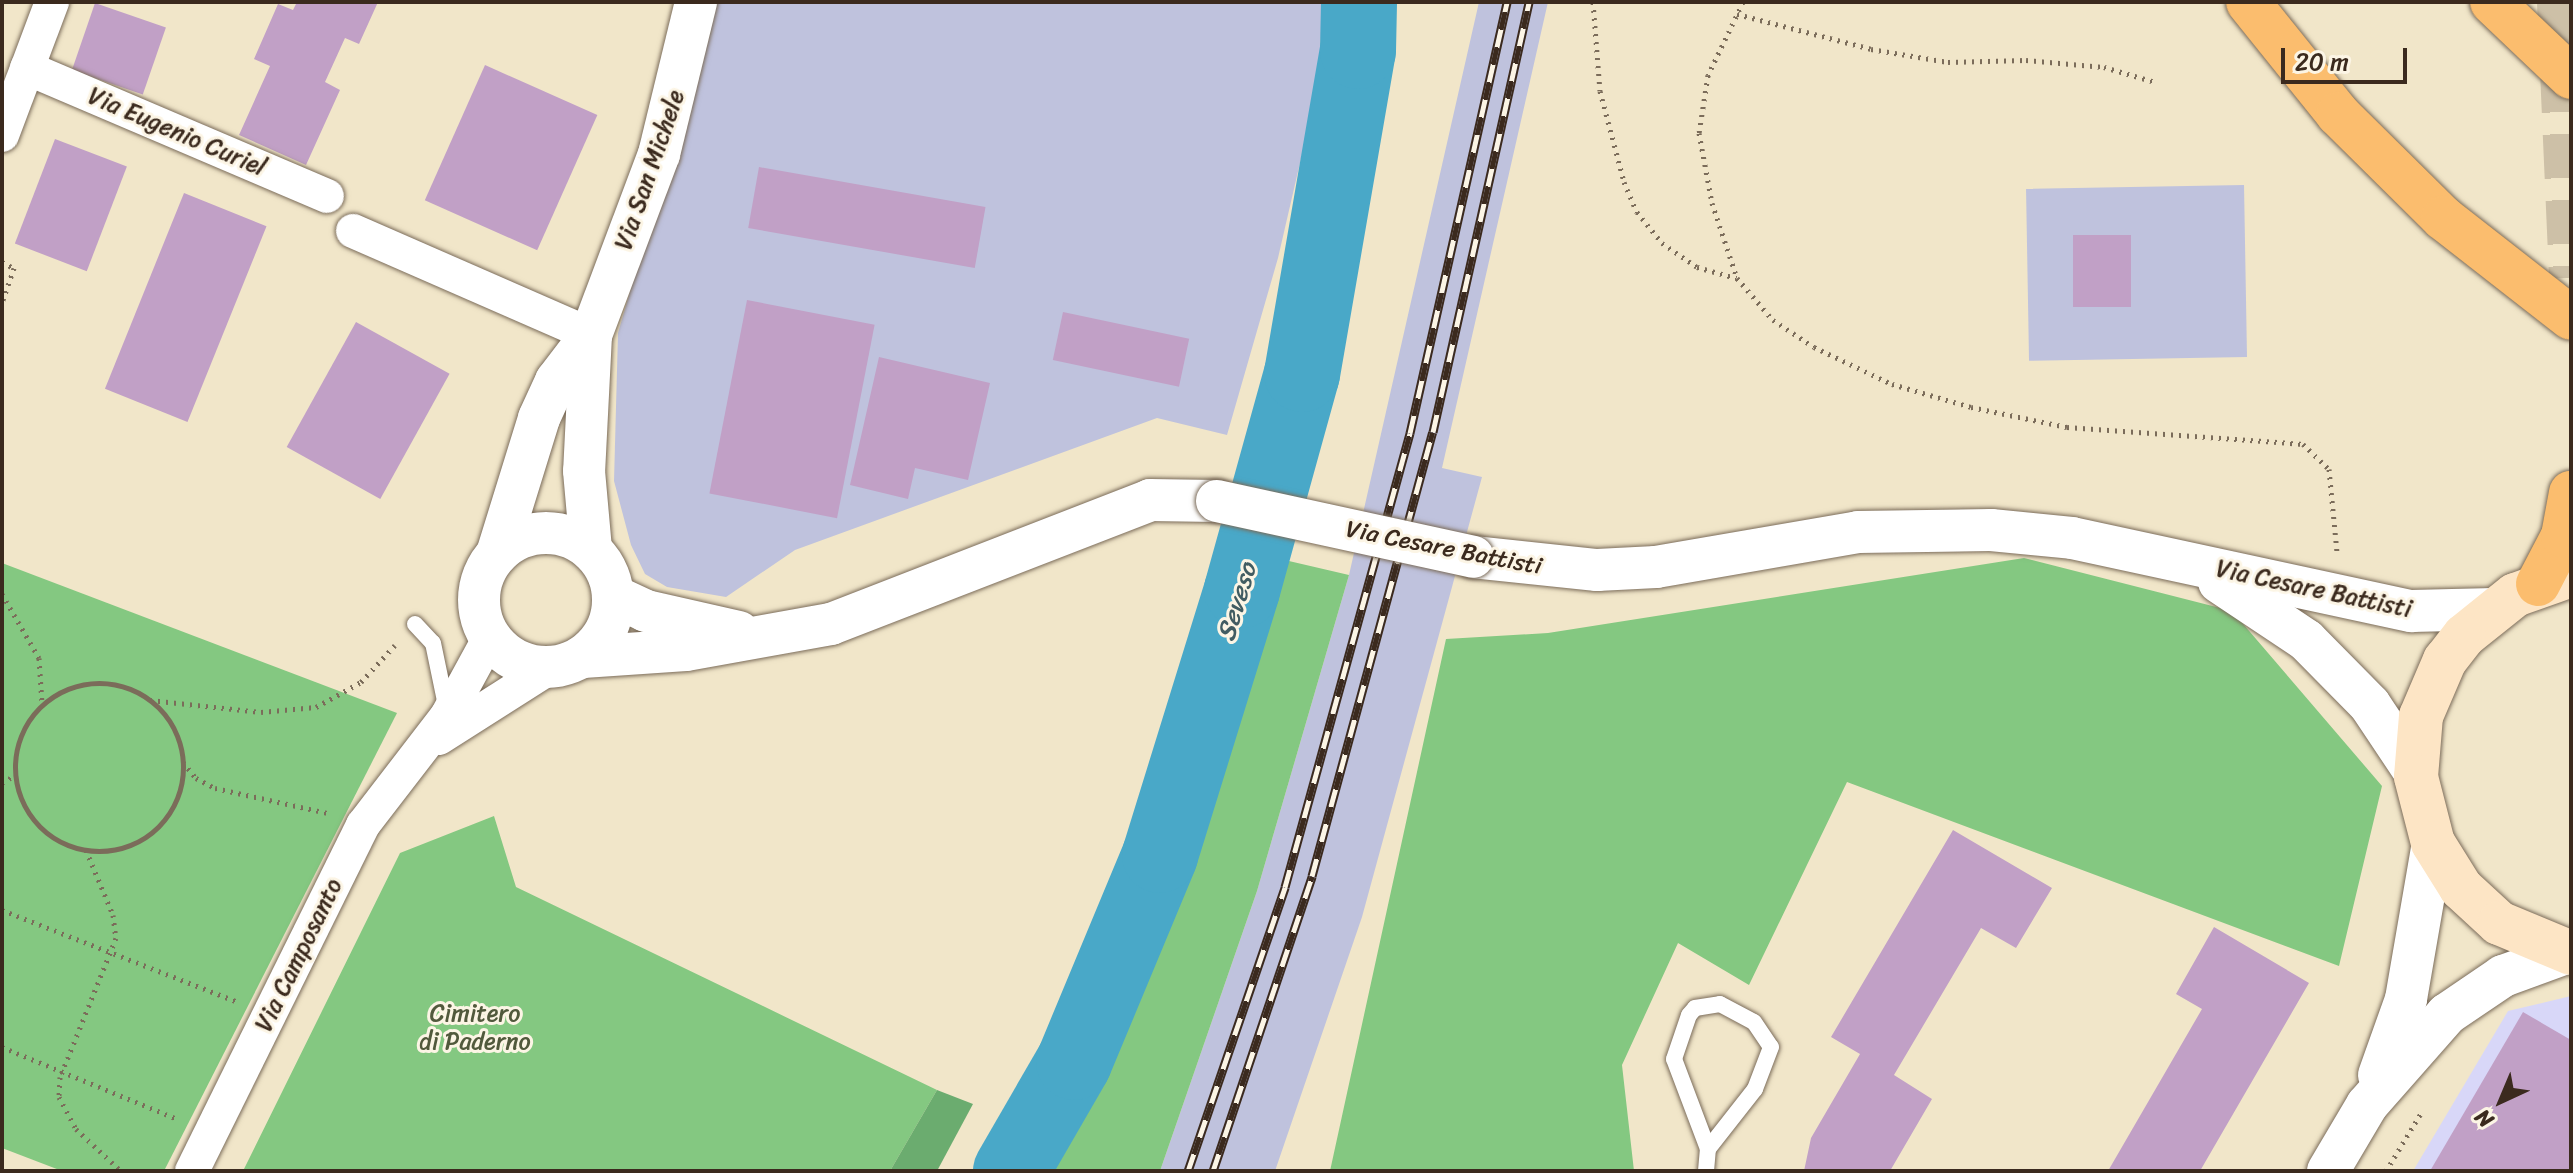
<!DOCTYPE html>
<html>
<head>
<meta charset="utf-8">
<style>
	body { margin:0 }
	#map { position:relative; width:2573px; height:1173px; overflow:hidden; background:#f1e6c9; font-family:Sriracha,sans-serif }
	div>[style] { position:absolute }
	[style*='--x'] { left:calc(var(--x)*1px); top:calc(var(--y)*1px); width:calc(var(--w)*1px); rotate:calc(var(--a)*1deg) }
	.built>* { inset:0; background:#d8d7f8 }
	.industrial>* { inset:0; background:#bfc2dd; transform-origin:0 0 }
	.green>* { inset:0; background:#84c881 }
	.forest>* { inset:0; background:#6bac6f }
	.river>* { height:76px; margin:-38px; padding:0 38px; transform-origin:38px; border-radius:38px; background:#49a8c8 }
	.building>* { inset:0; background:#c1a0c6; transform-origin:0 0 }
	.trunk-tunnel>* { height:44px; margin-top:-22px; transform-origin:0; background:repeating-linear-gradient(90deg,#cdc0a7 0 44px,transparent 0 66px) }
	.path>* { height:5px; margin-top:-2.5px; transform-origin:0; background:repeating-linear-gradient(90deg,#7b6c5a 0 2px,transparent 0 8px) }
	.path>.ring { margin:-2.5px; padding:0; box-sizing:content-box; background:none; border:5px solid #7b6c5a; border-radius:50% }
	.roads { filter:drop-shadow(0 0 2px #7b6c5a) drop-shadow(0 0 2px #7b6c5a) }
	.service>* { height:16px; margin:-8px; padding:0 8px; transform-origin:8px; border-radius:8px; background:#fff }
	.minor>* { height:34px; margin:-17px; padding:0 17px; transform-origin:17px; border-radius:17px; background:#fff }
	.tertiary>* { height:42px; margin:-21px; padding:0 21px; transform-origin:21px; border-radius:21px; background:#fff }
	.tertiary>.ring { margin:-21px; padding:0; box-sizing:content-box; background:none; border:42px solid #fff; border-radius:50% }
	.secondary>* { height:44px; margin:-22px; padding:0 22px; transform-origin:22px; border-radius:22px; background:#fde5c5 }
	.trunk>* { height:44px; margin:-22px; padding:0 22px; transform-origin:22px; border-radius:22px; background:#fbbd6e }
	.motorway>* { height:44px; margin:-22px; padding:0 22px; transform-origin:22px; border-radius:22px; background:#fbbd6e }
	.rail>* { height:9px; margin-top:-4.5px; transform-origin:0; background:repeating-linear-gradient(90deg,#fcf5e5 0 18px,#3b2a1e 0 36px); box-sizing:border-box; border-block:2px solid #3b2a1e }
	.bridges { filter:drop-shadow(0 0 2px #7b6c5a) drop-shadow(0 0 2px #7b6c5a) }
	.tertiary-bridge>* { height:42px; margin:-21px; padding:0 21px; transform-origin:21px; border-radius:21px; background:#fff }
	span { translate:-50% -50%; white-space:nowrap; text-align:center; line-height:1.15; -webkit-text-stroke:6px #fcf5e5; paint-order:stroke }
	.street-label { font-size:24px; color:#3b2a1e }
	.park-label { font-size:24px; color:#51593c }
	.water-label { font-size:26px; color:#415c62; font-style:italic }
	.frame { position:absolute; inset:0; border:4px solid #3b2a1e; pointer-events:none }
	.north { position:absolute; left:2461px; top:1061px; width:80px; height:80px; -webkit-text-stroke:6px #fcf5e5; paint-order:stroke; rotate:224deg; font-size:22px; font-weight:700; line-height:32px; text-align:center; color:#3b2a1e }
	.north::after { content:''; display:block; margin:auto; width:28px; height:36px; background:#3b2a1e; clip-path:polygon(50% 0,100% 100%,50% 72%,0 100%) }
	.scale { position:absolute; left:2281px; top:48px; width:126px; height:36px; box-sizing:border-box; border:4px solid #3b2a1e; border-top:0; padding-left:10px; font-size:24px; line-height:28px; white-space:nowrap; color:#3b2a1e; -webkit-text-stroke:6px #fcf5e5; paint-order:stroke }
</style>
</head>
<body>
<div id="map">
	<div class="built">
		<i style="clip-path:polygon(2571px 996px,2571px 1171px,2413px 1171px,2508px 1011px)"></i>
	</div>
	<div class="industrial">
		<i style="clip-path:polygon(704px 2px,1323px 2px,1318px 85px,1278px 258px,1227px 435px,1157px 418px,795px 550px,726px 597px,667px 587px,645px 574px,631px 545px,614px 481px,618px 333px,668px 161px)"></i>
		<i style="clip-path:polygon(1479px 2px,1548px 2px,1442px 468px,1482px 477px,1362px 917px,1275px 1171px,1160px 1171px,1257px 891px,1349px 575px)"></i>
		<i style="left:2244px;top:185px;width:172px;height:218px;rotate:89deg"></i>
	</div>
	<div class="green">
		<i style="clip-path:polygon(1276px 558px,1349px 575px,1257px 891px,1160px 1171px,1030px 1171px,1090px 1074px,1194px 803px)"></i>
		<i style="clip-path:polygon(2024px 558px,2232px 611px,2382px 786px,2339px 966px,1847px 782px,1749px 985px,1678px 943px,1622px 1065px,1634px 1171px,1330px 1171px,1446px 639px,1548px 633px)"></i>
		<i style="clip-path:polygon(2px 563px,397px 713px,164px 1171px,62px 1171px,2px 1148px)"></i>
		<i style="clip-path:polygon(494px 816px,516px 887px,937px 1090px,890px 1171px,243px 1171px,400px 853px)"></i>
	</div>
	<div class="forest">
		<i style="clip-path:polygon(937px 1090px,973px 1104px,937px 1171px,890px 1171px)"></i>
	</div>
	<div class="river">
		<i style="--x:1011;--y:1171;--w:126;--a:-60"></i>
		<i style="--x:1074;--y:1062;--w:224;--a:-67.4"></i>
		<i style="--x:1160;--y:855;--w:277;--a:-72.8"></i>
		<i style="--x:1242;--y:590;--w:224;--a:-74.5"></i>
		<i style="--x:1302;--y:374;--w:328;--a:-80.2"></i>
		<i style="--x:1358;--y:51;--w:49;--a:-88.8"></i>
	</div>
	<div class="building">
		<i style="clip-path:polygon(297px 2px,378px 2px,359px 44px,345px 38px,325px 82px,340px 90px,306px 165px,239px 135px,270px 66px,254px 59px,278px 4px,293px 10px)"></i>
		<i style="left:95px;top:3px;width:75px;height:71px;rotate:19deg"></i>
		<i style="left:485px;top:65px;width:123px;height:148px;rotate:24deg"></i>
		<i style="left:55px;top:139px;width:77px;height:112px;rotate:21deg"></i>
		<i style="left:759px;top:167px;width:230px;height:62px;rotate:10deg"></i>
		<i style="left:184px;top:193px;width:89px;height:211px;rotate:22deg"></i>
		<i style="left:2073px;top:235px;width:58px;height:72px"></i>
		<i style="left:747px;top:300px;width:130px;height:197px;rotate:11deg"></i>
		<i style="left:1063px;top:312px;width:129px;height:49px;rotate:12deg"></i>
		<i style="left:356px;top:322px;width:107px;height:143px;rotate:29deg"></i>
		<i style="clip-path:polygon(879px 357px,990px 383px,968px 480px,915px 468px,908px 499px,850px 485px)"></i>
		<i style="clip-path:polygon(1953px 830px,2052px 888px,2016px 948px,1981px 928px,1894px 1075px,1932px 1099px,1890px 1171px,1804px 1171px,1811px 1138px,1860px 1054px,1831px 1037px)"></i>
		<i style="clip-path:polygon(2214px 927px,2309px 983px,2200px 1171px,2108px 1171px,2202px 1009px,2176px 994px)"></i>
		<i style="clip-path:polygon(2523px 1012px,2571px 1040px,2571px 1171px,2430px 1171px)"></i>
	</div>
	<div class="trunk-tunnel">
		<i style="--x:2559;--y:2;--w:276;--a:87.5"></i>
	</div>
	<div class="path">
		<i style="--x:1593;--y:2;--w:89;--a:85.5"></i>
		<i style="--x:1600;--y:91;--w:94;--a:75.2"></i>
		<i style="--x:1624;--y:182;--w:33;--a:67"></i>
		<i style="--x:1637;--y:212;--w:40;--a:51"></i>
		<i style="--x:1662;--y:243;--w:42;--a:34.4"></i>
		<i style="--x:1697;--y:267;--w:41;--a:15.8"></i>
		<i style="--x:1743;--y:2;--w:81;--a:115.6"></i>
		<i style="--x:1708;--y:75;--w:59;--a:98.8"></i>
		<i style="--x:1699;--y:133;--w:71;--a:79.5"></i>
		<i style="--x:1712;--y:203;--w:79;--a:71.6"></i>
		<i style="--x:1737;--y:278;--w:55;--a:49.4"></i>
		<i style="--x:1773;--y:320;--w:49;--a:33.4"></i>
		<i style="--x:1814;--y:347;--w:86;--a:25.4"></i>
		<i style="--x:1892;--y:384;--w:82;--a:16.2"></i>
		<i style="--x:1971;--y:407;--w:98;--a:11.8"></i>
		<i style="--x:2067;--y:427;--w:237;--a:4.1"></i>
		<i style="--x:2303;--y:444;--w:36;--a:44"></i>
		<i style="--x:2329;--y:469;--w:83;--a:84.5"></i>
		<i style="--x:1737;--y:14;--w:138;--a:14.6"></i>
		<i style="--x:1871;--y:49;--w:78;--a:9.6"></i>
		<i style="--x:1948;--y:62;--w:78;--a:-1.5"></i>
		<i style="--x:2026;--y:60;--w:78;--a:5.1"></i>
		<i style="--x:2104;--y:67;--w:53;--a:16.4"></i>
		<i style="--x:2;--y:262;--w:13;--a:27"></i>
		<i style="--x:14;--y:268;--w:37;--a:109"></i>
		<i style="--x:2;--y:594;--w:74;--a:60"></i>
		<i style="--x:39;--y:658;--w:45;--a:86.2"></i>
		<i class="ring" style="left:15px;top:683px;width:163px;height:163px"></i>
		<i style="--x:150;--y:700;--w:112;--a:6.2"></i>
		<i style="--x:261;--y:712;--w:55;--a:-5.2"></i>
		<i style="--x:316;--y:707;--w:51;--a:-29.1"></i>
		<i style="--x:361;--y:682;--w:50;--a:-47.4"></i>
		<i style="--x:183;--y:762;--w:21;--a:51"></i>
		<i style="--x:196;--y:778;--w:21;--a:28"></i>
		<i style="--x:215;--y:788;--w:116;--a:12.5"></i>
		<i style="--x:2;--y:783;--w:15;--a:-32"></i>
		<i style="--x:86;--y:850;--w:70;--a:67.4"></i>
		<i style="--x:113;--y:915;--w:23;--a:83"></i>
		<i style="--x:116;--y:938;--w:150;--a:111.9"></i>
		<i style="--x:60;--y:1077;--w:20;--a:93"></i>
		<i style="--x:59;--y:1097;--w:36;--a:62"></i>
		<i style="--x:76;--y:1129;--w:62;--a:43"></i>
		<i style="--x:2;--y:910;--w:251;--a:21.3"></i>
		<i style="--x:2;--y:1047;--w:187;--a:22.3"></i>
		<i style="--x:2386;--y:1171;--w:71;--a:-58.8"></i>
	</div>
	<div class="roads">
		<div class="service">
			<i style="--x:415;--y:624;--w:26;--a:47"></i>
			<i style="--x:433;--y:643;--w:64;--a:78.3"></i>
			<i style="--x:1706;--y:1171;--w:22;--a:-85"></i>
			<i style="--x:1708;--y:1149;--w:96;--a:-110.7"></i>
			<i style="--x:1674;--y:1059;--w:46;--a:-71.2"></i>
			<i style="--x:1689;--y:1015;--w:9;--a:-49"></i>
			<i style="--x:1695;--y:1008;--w:25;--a:-9"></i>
			<i style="--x:1720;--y:1004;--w:38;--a:28"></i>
			<i style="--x:1754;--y:1022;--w:30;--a:56"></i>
			<i style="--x:1771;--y:1047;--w:45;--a:110.9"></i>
			<i style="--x:1755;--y:1089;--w:76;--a:128.1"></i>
		</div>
		<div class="minor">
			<i style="--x:27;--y:68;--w:326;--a:23.1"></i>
			<i style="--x:2;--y:135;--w:142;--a:-69.4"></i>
			<i style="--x:353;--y:231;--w:260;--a:23.6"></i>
			<i style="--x:439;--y:738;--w:130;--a:-32.5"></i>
			<i style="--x:192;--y:1171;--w:386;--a:-63.7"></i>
			<i style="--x:363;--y:825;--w:138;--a:-52.4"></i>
			<i style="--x:447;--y:716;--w:90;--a:-61.4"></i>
		</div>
		<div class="tertiary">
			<i style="--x:591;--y:335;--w:136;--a:92.9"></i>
			<i style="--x:584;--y:471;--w:79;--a:84.9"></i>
			<i class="ring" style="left:479px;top:533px;width:92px;height:92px"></i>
			<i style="--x:497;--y:554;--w:142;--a:-72.8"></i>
			<i style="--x:539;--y:418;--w:41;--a:-65.3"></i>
			<i style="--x:556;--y:381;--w:58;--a:-52.7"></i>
			<i style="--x:591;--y:335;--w:193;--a:-69.4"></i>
			<i style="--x:659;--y:154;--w:156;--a:-76.3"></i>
			<i style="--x:1473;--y:557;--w:125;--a:6"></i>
			<i style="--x:1597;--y:570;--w:59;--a:-2.9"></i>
			<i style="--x:1656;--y:567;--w:205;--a:-9.8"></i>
			<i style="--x:1858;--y:532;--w:133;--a:-0.9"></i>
			<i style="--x:1991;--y:530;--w:81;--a:5.6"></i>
			<i style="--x:2072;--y:538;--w:347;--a:12.2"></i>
			<i style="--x:2411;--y:611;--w:83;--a:-1.4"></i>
			<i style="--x:2219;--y:582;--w:105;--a:33.7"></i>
			<i style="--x:2306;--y:640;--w:91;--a:45.4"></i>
			<i style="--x:2370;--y:705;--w:83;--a:56.3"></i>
			<i style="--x:614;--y:596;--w:35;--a:25"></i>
			<i style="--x:646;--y:611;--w:95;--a:12.7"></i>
			<i style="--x:583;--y:657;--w:103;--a:-3.9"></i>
			<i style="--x:686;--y:650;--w:147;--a:-10.2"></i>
			<i style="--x:831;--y:624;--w:342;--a:-21.2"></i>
			<i style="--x:1150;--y:500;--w:67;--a:0.9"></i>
			<i style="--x:2379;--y:1075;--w:81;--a:-70.4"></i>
			<i style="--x:2406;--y:999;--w:158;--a:-80.2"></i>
			<i style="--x:2328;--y:1171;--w:77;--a:-59.4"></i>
			<i style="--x:2367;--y:1105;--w:121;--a:-48.7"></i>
			<i style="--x:2447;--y:1014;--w:68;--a:-34.2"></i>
			<i style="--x:2503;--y:976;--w:70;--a:-20"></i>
		</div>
		<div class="secondary">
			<i style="--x:2571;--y:575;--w:59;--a:160.3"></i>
			<i style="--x:2515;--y:595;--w:65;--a:141.2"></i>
			<i style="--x:2464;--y:636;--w:31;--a:128"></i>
			<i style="--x:2445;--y:660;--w:61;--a:113.2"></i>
			<i style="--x:2421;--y:716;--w:61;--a:94.7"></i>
			<i style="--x:2416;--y:777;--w:68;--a:75.6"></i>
			<i style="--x:2433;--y:843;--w:53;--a:58.1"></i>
			<i style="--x:2461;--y:888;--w:52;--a:42.6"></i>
			<i style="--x:2499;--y:923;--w:78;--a:22.6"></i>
		</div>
		<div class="trunk">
			<i style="--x:2538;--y:584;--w:54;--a:-62.5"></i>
			<i style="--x:2563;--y:536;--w:44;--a:-79.5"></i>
		</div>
		<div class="motorway">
			<i style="--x:2248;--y:2;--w:144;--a:51.2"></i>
			<i style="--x:2338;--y:114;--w:148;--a:44.7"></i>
			<i style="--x:2443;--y:218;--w:162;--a:38"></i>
			<i style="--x:2492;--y:2;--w:109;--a:43.5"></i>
		</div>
	</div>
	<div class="rail">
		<i style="--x:1188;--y:1171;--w:300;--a:-71.1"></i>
		<i style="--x:1285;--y:887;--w:471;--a:-74.6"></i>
		<i style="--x:1410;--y:433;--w:442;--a:-77.3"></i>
		<i style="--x:1213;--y:1171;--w:311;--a:-71.4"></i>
		<i style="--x:1312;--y:876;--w:460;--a:-74.8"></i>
		<i style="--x:1433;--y:432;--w:441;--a:-77.4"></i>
	</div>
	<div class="bridges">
		<div class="tertiary-bridge">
			<i style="--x:1217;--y:501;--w:262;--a:12.3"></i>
		</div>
	</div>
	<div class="street-label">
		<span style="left:177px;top:132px;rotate:23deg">Via Eugenio Curiel</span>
		<span style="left:650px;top:170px;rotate:-71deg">Via San Michele</span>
		<span style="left:1444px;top:548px;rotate:11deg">Via Cesare Battisti</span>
		<span style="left:2314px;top:589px;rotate:12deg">Via Cesare Battisti</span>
		<span style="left:299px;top:955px;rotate:-64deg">Via Camposanto</span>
	</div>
	<div class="park-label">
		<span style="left:475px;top:1028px">Cimitero<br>di Paderno</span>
	</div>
	<div class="water-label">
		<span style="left:1237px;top:602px;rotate:-73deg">Seveso</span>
	</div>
	<div class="frame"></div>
	<div class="north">N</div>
	<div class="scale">20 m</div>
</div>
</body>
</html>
